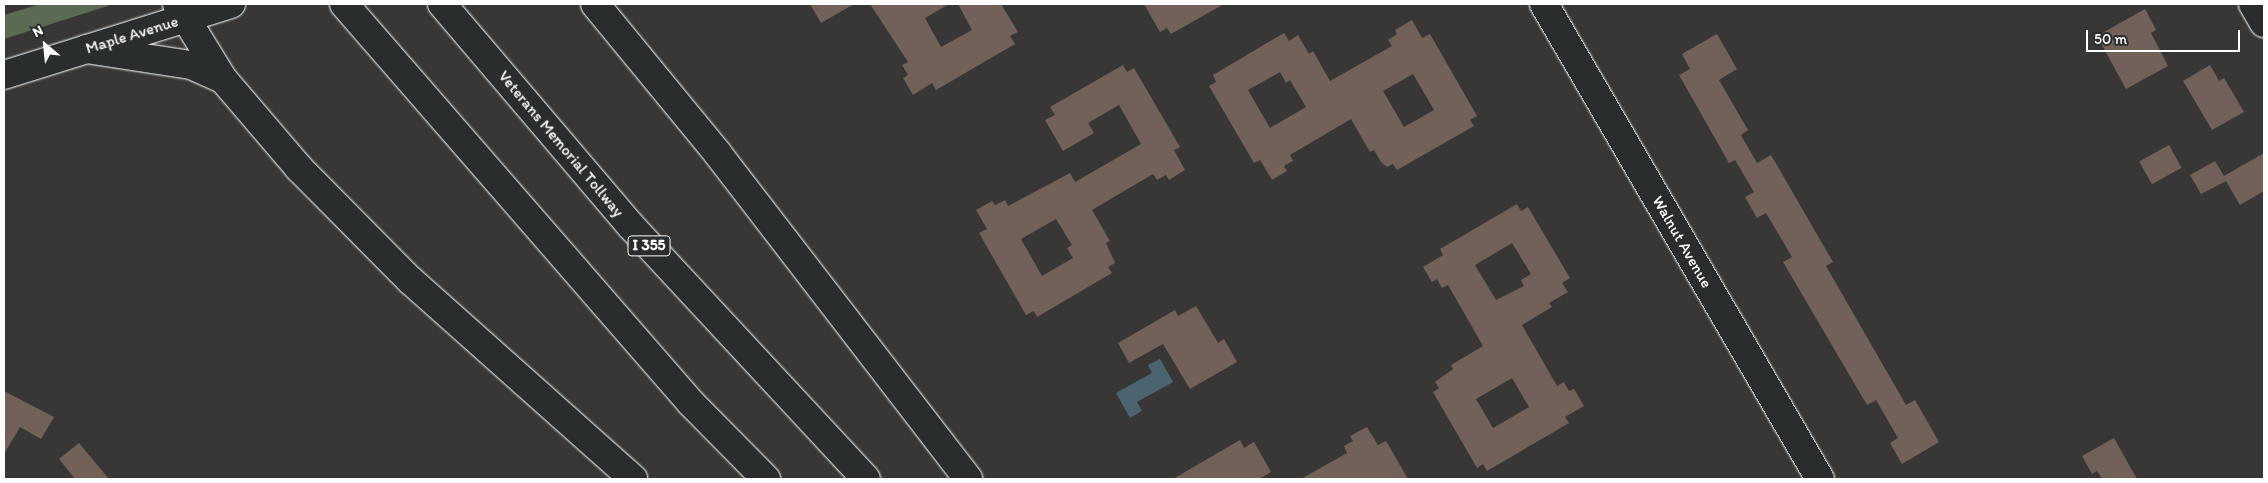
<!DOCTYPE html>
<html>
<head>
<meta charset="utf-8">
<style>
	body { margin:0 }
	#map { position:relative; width:2268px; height:483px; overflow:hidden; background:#383736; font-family:Itim,sans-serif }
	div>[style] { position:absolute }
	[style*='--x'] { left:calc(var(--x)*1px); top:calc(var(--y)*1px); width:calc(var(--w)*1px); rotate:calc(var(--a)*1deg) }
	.green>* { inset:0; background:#5a6b54 }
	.water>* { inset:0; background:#4b646f }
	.building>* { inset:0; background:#716158; transform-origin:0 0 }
	.roads { filter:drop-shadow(0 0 1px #fff) drop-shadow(0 0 1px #fff) }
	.minor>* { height:28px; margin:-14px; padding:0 14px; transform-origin:14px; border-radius:14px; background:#2a2d2e }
	.major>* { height:28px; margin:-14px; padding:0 14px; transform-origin:14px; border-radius:14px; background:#2a2d2e }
	.highway>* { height:28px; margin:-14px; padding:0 14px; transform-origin:14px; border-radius:14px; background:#2a2d2e }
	span { translate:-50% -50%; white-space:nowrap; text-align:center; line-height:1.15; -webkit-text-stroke:4.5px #2a2d2e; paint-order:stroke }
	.shield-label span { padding:1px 4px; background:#2a2d2e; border:1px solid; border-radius:4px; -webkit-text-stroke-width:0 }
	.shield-label { font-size:15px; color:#fff; font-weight:700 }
	.street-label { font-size:16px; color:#fff }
	.frame { position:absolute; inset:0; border:5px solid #fff; pointer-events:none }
	.north { position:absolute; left:20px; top:20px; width:50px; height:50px; -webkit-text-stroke:4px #2a2d2e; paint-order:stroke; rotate:332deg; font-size:14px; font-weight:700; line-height:20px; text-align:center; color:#fff }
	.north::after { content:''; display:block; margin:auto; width:18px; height:22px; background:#fff; clip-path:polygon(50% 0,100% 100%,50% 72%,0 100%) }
	.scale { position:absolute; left:2086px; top:30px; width:154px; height:22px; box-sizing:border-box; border:2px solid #fff; border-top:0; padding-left:6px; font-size:15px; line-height:18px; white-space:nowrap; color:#fff; -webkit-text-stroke:4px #2a2d2e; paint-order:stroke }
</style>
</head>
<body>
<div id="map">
	<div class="green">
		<i style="clip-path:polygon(40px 4px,114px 4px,4px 39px,4px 15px)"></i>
	</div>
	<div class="water">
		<i style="clip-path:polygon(1160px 359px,1173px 382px,1137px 402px,1142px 411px,1130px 418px,1116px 393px,1152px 373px,1148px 365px)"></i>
	</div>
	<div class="building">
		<i style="clip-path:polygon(810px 4px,854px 4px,821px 23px)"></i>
		<i style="clip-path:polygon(870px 4px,949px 4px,925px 18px,941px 47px,972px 30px,958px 4px,1001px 4px,1018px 32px,1010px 36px,1015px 44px,936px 90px,932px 83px,913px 95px,903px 78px,908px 75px,902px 65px,908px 62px)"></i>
		<i style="clip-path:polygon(1144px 4px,1224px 4px,1171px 34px,1167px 28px,1160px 32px)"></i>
		<i style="clip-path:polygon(2145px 9px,2156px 30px,2151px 33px,2168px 66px,2126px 89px,2097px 36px)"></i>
		<i style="clip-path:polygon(evenodd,1412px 20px,1422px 38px,1430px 34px,1477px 116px,1470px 120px,1474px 126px,1397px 170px,1393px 164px,1387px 167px,1381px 162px,1374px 150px,1370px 152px,1351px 119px,1290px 155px,1293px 161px,1284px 166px,1287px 171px,1272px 180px,1260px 160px,1254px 163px,1209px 86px,1216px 82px,1213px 75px,1284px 33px,1289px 41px,1298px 35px,1309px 54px,1313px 51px,1330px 81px,1392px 46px,1388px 40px,1397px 34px,1395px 30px,1412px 20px,1280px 72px,1286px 83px,1290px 80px,1306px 107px,1270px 128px,1248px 90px,1280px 72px,1412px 20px,1413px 74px,1434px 110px,1404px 127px,1383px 91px,1413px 74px)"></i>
		<i style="clip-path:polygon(1717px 34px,1737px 69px,1719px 80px,1748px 130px,1741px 135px,1757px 163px,1771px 155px,1833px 262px,1826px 266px,1906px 405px,1915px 400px,1939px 442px,1902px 464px,1890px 443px,1898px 438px,1876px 400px,1867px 405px,1783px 262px,1792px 257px,1766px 213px,1757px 218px,1745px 197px,1754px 192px,1735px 160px,1729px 163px,1679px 75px,1690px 69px,1682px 54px)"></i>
		<i style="clip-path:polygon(evenodd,1123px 65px,1127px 72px,1134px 68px,1180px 147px,1174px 150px,1185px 170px,1169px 180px,1166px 175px,1157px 180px,1153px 174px,1092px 210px,1110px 241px,1106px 243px,1115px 263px,1108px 267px,1112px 273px,1037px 317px,1034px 311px,1026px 315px,979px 233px,987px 229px,976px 210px,992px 201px,995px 205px,1005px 200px,1008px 206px,1070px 173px,1075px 182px,1141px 144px,1119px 105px,1088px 123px,1094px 133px,1063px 151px,1045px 120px,1055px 115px,1050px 107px,1123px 65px,1056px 219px,1072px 245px,1067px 248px,1073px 258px,1042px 276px,1021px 239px,1056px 219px)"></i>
		<i style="clip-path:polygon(2210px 65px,2219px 81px,2224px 78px,2244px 112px,2212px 130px,2183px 81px)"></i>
		<i style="left:2169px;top:145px;width:26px;height:34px;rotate:61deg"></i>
		<i style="clip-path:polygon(2264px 153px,2264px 191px,2240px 205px,2226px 181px,2201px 194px,2190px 175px,2215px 161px,2224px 176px)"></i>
		<i style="clip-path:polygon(evenodd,1517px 204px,1521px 211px,1528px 207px,1570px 278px,1562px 283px,1568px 292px,1549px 303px,1552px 307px,1522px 325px,1557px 386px,1564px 382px,1569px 391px,1574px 389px,1584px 406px,1565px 417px,1569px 423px,1487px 471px,1483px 464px,1477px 468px,1433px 392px,1439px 388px,1435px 382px,1453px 369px,1451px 365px,1483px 346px,1448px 285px,1442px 288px,1437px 279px,1432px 282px,1423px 267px,1443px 255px,1440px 249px,1517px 204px,1512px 243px,1531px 274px,1521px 280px,1524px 286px,1496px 300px,1475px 265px,1512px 243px,1517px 204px,1512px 378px,1529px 407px,1493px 428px,1476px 399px,1512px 378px)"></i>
		<i style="clip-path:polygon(1196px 306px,1218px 343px,1224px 339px,1237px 362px,1190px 389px,1163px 344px,1129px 363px,1118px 343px,1175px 310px,1178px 316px)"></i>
		<i style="clip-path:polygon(4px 391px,54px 417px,41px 439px,20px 427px,4px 454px)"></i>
		<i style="clip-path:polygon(1367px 427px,1378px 445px,1386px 441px,1408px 479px,1301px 479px,1347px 453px,1344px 446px,1353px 441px,1350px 436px)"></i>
		<i style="clip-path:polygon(2114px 438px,2137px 479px,2102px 479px,2097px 471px,2092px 474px,2082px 456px)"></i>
		<i style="clip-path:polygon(1240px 440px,1244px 448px,1254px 442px,1271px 472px,1259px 479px,1173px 479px)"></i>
		<i style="clip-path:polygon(79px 443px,109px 479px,75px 479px,59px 459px)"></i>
	</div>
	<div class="roads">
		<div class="minor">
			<i style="--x:1544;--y:4;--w:549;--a:59.84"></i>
			<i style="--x:2253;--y:4;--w:22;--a:60"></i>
		</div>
		<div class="major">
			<i style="--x:4;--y:75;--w:238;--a:-17.4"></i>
		</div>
		<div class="highway">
			<i style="--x:177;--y:4;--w:88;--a:58.5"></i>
			<i style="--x:223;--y:79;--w:117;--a:49.5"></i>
			<i style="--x:299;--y:168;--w:158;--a:45.3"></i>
			<i style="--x:410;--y:280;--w:299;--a:41.7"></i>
			<i style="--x:344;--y:4;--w:529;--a:48.99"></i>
			<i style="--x:691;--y:403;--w:107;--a:45.4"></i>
			<i style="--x:442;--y:4;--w:292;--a:49.6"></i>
			<i style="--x:631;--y:226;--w:345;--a:47.1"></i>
			<i style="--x:595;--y:4;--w:194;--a:50.6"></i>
			<i style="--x:718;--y:154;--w:410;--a:52.4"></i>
			<i style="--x:86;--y:49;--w:106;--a:8.7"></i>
			<i style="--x:191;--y:65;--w:35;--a:24"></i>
		</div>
	</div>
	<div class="shield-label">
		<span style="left:649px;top:246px">I 355</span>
	</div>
	<div class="street-label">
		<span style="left:132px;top:35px;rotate:-17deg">Maple Avenue</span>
		<span style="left:561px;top:144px;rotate:50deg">Veterans Memorial Tollway</span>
		<span style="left:1682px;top:242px;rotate:60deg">Walnut Avenue</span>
	</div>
	<div class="frame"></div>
	<div class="north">N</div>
	<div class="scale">50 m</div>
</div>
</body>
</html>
